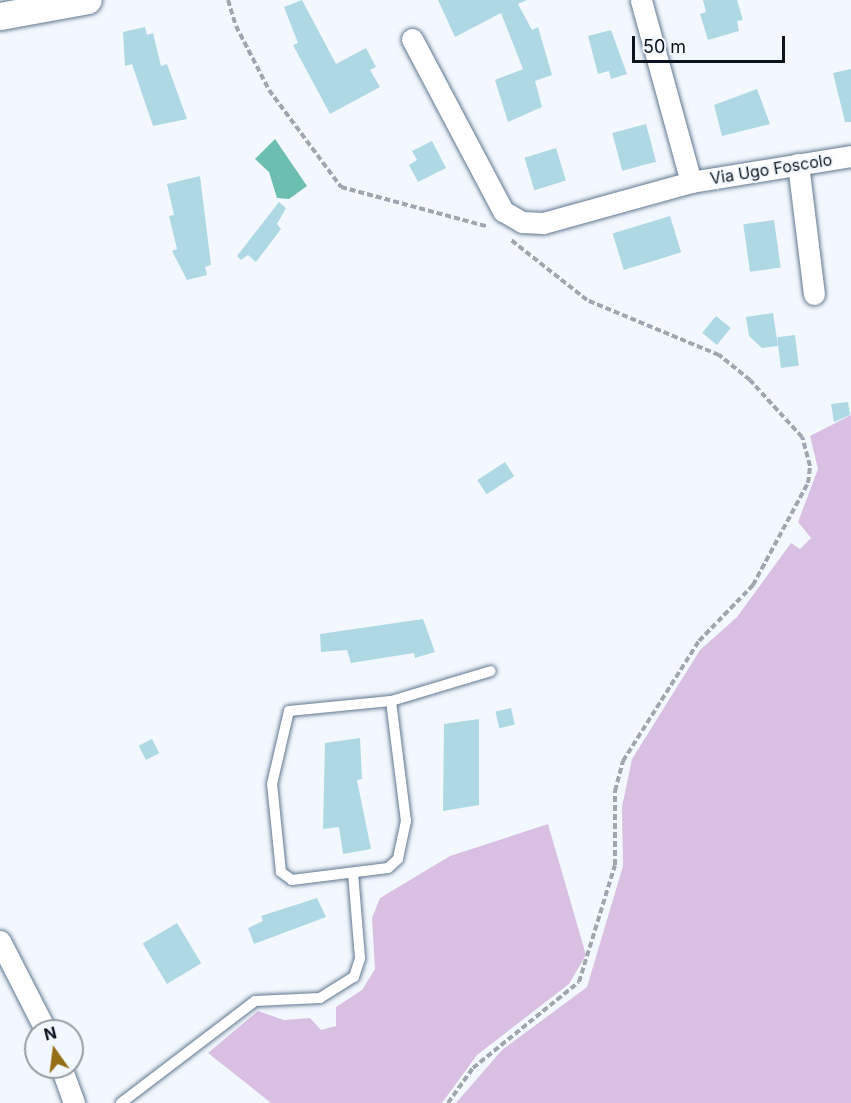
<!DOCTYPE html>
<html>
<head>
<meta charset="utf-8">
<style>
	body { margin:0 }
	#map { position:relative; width:851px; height:1103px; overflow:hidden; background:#f3f8fe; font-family:Inter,sans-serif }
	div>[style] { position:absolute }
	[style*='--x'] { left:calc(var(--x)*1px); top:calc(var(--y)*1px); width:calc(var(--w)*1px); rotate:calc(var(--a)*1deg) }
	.green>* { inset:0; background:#d9c0e3 }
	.water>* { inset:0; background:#6cbeb1 }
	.building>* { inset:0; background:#aed9e4; transform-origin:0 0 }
	.path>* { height:4px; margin-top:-2px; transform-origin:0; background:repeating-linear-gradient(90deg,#a0a6ae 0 6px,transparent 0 9px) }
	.roads { filter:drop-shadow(0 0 2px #607891) drop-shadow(0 0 2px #607891) }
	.service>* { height:10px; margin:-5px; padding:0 5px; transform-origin:5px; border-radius:5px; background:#fff }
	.minor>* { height:21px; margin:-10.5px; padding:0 10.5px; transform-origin:10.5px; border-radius:10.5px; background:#fff }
	.tertiary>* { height:27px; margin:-13.5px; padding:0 13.5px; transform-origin:13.5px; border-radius:13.5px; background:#fff }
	span { translate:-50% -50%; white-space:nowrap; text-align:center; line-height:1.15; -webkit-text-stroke:4.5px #f3f8fe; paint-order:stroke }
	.street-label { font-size:16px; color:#0c151f }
	.north { position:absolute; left:24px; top:1019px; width:60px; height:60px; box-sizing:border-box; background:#f3f8fe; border:2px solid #979da5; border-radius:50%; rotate:346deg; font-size:16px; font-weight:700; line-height:24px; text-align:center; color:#0c151f }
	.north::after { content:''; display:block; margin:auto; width:21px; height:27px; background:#956f18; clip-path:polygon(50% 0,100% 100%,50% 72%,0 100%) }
	.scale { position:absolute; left:632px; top:36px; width:153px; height:27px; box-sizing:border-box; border:3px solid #0c151f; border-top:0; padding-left:8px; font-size:18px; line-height:21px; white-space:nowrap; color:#0c151f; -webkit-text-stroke:4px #f3f8fe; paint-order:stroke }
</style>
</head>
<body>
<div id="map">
	<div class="green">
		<i style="clip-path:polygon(851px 415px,851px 1103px,456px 1103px,502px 1050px,587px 987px,623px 866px,622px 807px,632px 759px,700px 650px,737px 617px,791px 543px,800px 549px,811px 538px,798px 522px,818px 469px,810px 436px)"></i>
		<i style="clip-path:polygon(548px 824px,586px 955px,569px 984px,477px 1055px,442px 1103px,271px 1103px,208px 1053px,258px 1011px,284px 1020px,310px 1018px,321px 1030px,336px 1026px,336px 1007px,362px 990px,375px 969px,372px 918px,380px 898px,450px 856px)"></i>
	</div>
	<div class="water">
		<i style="clip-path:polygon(275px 139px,307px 186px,289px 199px,277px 198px,269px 172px,255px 159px)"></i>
	</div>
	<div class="building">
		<i style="clip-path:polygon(302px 0,336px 64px,366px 48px,376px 67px,370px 70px,380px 87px,330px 114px,293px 45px,298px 43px,284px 7px)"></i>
		<i style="clip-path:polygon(438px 0,527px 0,518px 4px,532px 30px,538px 27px,552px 75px,535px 81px,542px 107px,508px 122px,495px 80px,523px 69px,501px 13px,455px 37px)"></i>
		<i style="clip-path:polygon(703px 0,737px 0,743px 20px,737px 21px,739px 31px,708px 40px,700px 14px,706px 12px)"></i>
		<i style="clip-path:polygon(145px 27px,147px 35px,153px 33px,161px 66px,167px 64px,187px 119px,153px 126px,132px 64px,125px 66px,123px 32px)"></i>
		<i style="clip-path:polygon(611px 30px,627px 74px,611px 79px,609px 71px,598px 74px,588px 36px)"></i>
		<i style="clip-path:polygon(851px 69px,851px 122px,845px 122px,833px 73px)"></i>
		<i style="clip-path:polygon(757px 89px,770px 124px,722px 136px,714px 105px)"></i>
		<i style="left:646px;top:124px;width:39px;height:35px;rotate:75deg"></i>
		<i style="clip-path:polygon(432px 141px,446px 168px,418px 182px,409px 165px,417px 160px,412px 151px)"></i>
		<i style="left:556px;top:148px;width:34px;height:33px;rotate:73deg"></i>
		<i style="clip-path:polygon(200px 176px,211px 265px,205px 267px,207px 275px,187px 280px,172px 251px,177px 249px,169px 216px,174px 215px,167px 184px)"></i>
		<i style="clip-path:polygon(279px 202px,286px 208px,277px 224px,281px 229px,256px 262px,248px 255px,241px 260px,237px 256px)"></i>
		<i style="left:670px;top:216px;width:38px;height:60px;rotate:73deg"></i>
		<i style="left:774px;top:220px;width:48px;height:31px;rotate:82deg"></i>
		<i style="clip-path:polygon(773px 313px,778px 346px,762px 348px,749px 336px,746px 317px)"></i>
		<i style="left:716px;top:316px;width:19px;height:22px;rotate:39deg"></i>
		<i style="left:795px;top:335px;width:31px;height:18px;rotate:83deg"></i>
		<i style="clip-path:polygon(848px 402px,850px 415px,834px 422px,831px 404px)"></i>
		<i style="left:505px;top:462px;width:17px;height:33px;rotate:57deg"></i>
		<i style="clip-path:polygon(423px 619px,435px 652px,415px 658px,414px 653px,351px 663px,347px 650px,321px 652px,320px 634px)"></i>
		<i style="left:511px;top:708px;width:17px;height:16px;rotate:77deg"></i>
		<i style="clip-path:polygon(479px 719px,479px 805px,443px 811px,444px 724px)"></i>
		<i style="clip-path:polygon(360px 738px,362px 779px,357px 780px,371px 849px,343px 854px,339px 827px,323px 829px,325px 743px)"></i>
		<i style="left:152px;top:739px;width:16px;height:15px;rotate:63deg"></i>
		<i style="clip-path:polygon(317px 898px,326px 917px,254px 944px,248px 928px,263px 921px,261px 916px)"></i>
		<i style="left:177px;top:923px;width:47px;height:40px;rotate:59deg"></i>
	</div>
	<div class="path">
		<i style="--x:228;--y:0;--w:27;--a:73"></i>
		<i style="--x:236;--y:26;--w:72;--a:62.7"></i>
		<i style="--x:269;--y:90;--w:121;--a:53.4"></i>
		<i style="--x:341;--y:187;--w:153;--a:15.1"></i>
		<i style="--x:448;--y:1103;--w:43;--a:-54.5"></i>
		<i style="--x:473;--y:1068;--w:136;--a:-39.1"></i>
		<i style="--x:579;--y:982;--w:122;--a:-72.9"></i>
		<i style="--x:615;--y:865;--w:74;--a:-90"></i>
		<i style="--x:615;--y:791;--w:31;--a:-75"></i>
		<i style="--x:623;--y:761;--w:142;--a:-57.7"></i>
		<i style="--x:699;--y:641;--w:78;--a:-46"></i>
		<i style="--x:753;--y:585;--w:116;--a:-61.7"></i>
		<i style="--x:808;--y:483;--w:17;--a:-83"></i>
		<i style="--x:810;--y:466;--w:30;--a:-105"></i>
		<i style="--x:802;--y:437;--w:77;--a:-132.4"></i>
		<i style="--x:750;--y:380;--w:40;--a:-141"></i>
		<i style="--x:719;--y:355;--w:143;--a:-157.4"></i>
		<i style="--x:587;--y:300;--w:97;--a:-141.7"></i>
	</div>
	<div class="roads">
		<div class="service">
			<i style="--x:391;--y:701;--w:121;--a:82.9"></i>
			<i style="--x:406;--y:821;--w:39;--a:102"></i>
			<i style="--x:398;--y:859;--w:13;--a:138"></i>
			<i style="--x:388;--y:868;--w:97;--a:172.9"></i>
			<i style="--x:292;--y:880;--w:14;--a:-144"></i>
			<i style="--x:281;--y:872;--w:88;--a:-95.8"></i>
			<i style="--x:272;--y:784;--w:75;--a:-76.9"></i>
			<i style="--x:289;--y:711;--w:102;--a:-5.6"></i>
			<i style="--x:391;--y:701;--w:104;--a:-16.7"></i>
			<i style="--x:121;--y:1103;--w:168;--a:-37.3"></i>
			<i style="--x:255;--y:1001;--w:65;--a:-2.6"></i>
			<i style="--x:320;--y:998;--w:40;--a:-32"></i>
			<i style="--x:354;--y:977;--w:20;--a:-72"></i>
			<i style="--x:360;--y:958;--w:85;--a:-94.7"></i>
		</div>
		<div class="minor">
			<i style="--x:412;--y:39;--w:195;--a:62.1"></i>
			<i style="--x:503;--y:211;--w:22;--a:30"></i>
			<i style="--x:522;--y:222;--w:21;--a:3"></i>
			<i style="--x:543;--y:223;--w:154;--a:-15.5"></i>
			<i style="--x:691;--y:182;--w:189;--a:-105.4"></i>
			<i style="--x:798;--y:164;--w:131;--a:83"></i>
			<i style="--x:691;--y:182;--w:162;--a:-9.2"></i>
			<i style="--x:0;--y:941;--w:101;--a:62.9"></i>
			<i style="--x:61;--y:1067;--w:38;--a:70"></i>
		</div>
		<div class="tertiary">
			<i style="--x:0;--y:16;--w:89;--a:-10.3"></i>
		</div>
	</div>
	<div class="street-label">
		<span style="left:771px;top:169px;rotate:-9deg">Via Ugo Foscolo</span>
	</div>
	<div class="north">N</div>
	<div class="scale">50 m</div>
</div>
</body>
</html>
